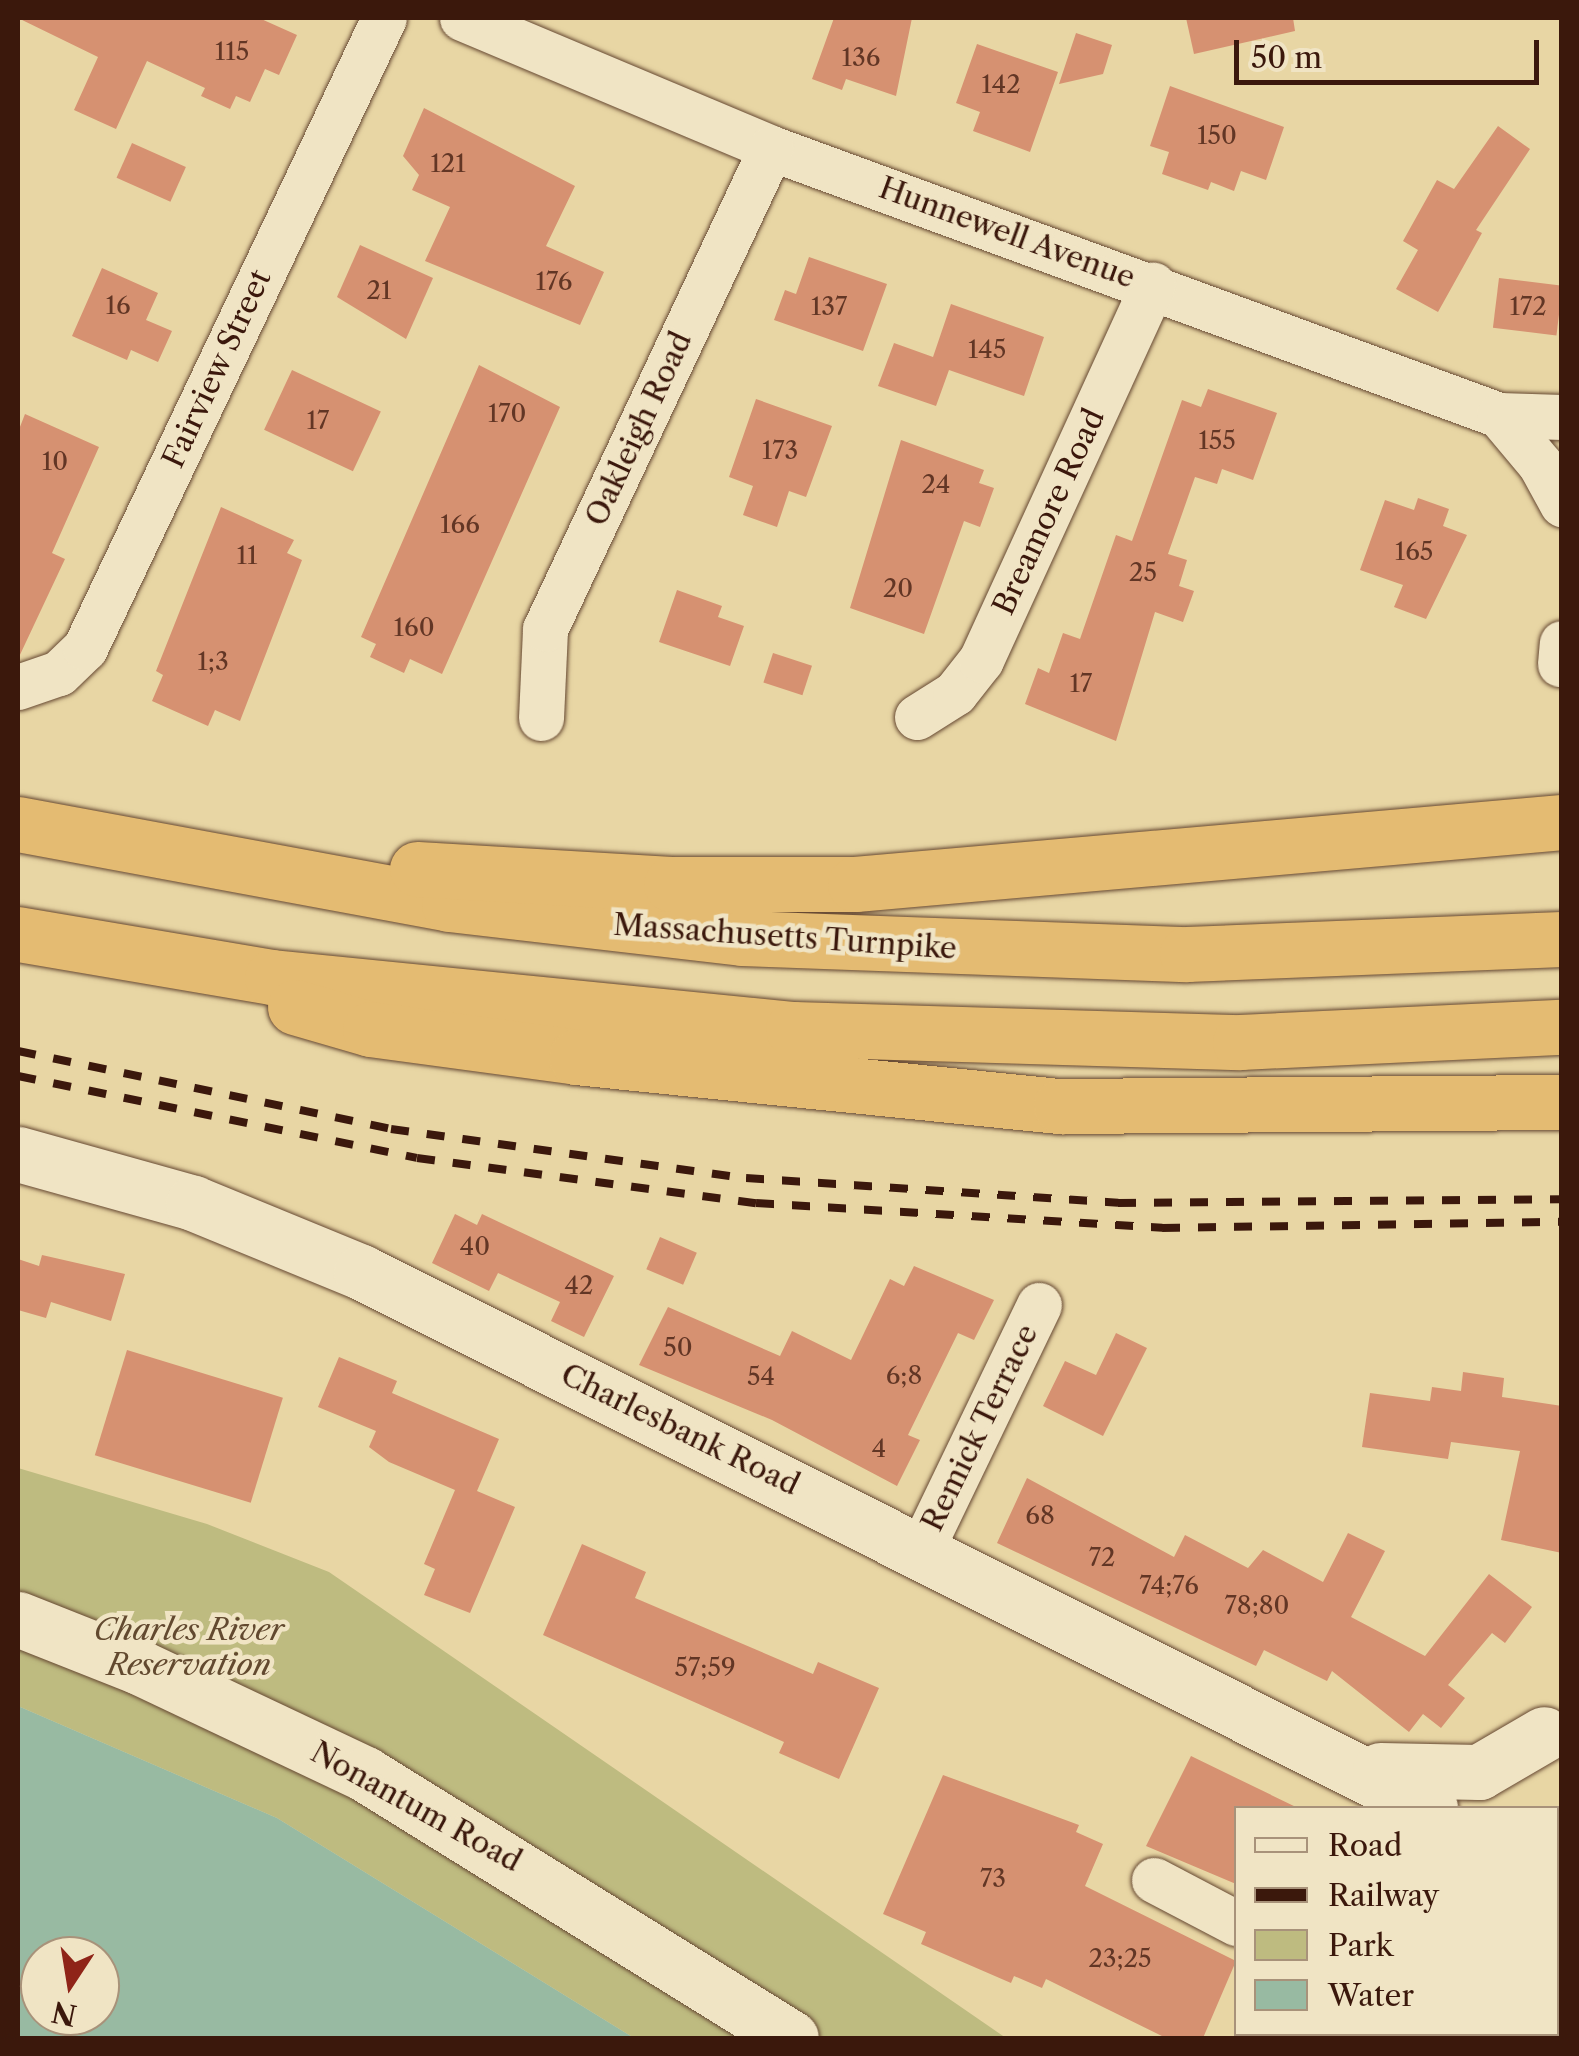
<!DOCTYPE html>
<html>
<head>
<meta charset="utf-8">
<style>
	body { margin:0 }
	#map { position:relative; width:1579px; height:2056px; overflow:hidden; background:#e8d6a4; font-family:"Libre Caslon Text",serif }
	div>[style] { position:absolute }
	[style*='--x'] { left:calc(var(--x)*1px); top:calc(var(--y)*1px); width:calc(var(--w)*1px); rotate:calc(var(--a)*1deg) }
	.green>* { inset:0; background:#bebb80 }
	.water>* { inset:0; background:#98baa2 }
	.building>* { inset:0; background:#d69171; transform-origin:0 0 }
	.roads { filter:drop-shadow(0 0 2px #664832) drop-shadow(0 0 2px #664832) }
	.minor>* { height:45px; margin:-22.5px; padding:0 22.5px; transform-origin:22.5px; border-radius:22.5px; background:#f0e4c4 }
	.tertiary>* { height:55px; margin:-27.5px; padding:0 27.5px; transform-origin:27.5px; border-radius:27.5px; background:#f0e4c4 }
	.secondary>* { height:55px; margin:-27.5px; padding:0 27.5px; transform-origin:27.5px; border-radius:27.5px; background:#f0e4c4 }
	.motorway>* { height:55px; margin:-27.5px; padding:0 27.5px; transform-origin:27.5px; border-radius:27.5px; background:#e4bb72 }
	.rail>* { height:8px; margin-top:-4px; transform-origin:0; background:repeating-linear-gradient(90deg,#3b180c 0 18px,transparent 0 36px) }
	span { translate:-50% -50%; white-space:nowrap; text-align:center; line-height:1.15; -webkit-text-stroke:9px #f0e4c4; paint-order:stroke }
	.number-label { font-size:25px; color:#623625 }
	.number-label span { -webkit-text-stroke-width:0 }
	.street-label { font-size:30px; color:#3b180c }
	.park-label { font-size:30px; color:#62492f; font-style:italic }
	.frame { position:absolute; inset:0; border:20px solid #3b180c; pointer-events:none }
	.legend { position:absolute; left:1234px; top:1806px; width:325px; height:230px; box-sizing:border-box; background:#f0e4c4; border:2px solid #a8927a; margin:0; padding:12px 18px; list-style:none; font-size:30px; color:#3b180c }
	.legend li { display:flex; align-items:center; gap:20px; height:50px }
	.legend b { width:50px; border:2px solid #a8927a }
	.north { position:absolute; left:20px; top:1936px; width:100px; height:100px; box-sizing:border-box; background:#f0e4c4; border:2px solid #a8927a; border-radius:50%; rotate:192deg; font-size:28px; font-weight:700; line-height:40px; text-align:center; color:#3b180c }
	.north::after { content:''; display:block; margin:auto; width:35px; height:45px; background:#8f2418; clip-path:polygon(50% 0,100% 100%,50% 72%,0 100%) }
	.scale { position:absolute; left:1234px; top:40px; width:305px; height:45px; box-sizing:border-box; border:5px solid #3b180c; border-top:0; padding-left:12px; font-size:30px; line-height:35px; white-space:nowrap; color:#3b180c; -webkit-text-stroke:8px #f0e4c4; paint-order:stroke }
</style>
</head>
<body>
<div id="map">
	<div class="green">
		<i style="clip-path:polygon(18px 1468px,207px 1524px,329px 1572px,1006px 2038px,634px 2038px,277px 1818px,18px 1706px)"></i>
	</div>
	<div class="water">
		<i style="clip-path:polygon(evenodd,18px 1706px,277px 1818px,634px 2038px,18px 2038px,18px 1706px,40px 1956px,100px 1956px,100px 2016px,40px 2016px,40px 1956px)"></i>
	</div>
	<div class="building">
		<i style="clip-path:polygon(18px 18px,259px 18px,297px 35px,279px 75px,265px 69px,250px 102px,236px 96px,230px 109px,201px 96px,205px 88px,147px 61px,116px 129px,74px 110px,98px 57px)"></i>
		<i style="clip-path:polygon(834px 18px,912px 18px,896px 96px,846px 79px,842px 90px,812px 79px)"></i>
		<i style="clip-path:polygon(1186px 18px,1293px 18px,1295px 31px,1194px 54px)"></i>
		<i style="clip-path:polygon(1076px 33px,1112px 45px,1103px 74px,1059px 84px)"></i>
		<i style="clip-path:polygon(977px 44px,1058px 72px,1030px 152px,973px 131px,980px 112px,956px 103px)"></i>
		<i style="clip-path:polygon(1170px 86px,1284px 127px,1266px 180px,1241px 171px,1234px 191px,1211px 182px,1208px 190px,1162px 174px,1169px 152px,1150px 146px)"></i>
		<i style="clip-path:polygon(424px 108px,575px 186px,546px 246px,604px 272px,580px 325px,425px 261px,450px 207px,412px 190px,419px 175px,403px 156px)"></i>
		<i style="clip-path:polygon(1498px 126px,1530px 149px,1476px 230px,1482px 233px,1438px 312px,1396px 289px,1418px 250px,1403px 241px,1437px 180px,1454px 189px)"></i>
		<i style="left:132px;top:143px;width:59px;height:38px;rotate:24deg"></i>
		<i style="clip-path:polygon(360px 245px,433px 278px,406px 339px,337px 297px)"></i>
		<i style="clip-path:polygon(809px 257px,887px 284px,863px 351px,774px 320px,785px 290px,796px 294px)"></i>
		<i style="clip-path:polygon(102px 268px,158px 293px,146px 320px,172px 331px,158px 362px,131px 350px,127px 360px,72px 336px)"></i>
		<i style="left:1499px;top:278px;width:64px;height:50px;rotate:7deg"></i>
		<i style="clip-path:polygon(951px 304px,1044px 337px,1024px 396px,949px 370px,936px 406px,878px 386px,894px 343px,933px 357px)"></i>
		<i style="clip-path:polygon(479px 365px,560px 407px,442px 674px,410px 659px,404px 673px,370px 657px,376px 644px,361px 637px)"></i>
		<i style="left:292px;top:370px;width:98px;height:66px;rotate:25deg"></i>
		<i style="clip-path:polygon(1208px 389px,1277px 413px,1253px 480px,1222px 469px,1217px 484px,1195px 477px,1168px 554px,1187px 560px,1179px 586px,1194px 591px,1183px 622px,1155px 612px,1116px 741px,1025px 704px,1038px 668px,1049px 673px,1063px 633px,1080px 639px,1116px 535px,1132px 541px,1182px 400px,1201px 407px)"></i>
		<i style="clip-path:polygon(756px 399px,832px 426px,806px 497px,789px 491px,777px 527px,743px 515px,753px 486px,729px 477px)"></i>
		<i style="clip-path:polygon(25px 414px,99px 447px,52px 553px,65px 559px,18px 659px,18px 432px)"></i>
		<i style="clip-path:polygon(901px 440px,984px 470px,979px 483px,994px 488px,980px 527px,964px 521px,924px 634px,850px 608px)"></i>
		<i style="clip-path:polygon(1418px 498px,1449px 509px,1443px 526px,1467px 535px,1426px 619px,1394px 607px,1403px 585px,1360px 570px,1385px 500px,1414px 510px)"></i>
		<i style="clip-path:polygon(221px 507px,294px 540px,287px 553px,302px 560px,240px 721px,215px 710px,208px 726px,152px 701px,163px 675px,156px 671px)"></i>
		<i style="clip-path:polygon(677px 590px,722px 606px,718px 617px,744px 626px,730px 666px,659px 642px)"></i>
		<i style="left:773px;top:653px;width:41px;height:31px;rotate:18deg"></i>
		<i style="clip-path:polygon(455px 1214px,477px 1225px,482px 1214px,614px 1276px,584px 1337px,551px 1321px,560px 1302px,498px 1273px,489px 1291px,432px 1263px)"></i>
		<i style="left:660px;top:1237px;width:40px;height:35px;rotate:23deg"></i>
		<i style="clip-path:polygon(42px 1255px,125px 1274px,111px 1321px,51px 1302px,46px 1318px,18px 1310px,18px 1259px,39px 1266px)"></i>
		<i style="clip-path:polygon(914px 1266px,994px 1300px,974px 1340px,958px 1333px,908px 1435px,920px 1440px,897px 1486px,772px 1420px,639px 1365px,668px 1307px,780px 1356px,792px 1331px,851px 1360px,890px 1279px,904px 1286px)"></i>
		<i style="clip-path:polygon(1116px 1333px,1147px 1348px,1103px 1436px,1043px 1406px,1065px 1361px,1096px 1375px)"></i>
		<i style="left:127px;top:1350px;width:163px;height:110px;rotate:17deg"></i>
		<i style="clip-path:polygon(339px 1357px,397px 1381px,392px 1393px,499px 1439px,477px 1491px,515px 1507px,470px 1613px,424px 1595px,435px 1569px,424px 1564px,455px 1490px,389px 1462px,369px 1447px,376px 1431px,318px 1407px)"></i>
		<i style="clip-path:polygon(1463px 1372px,1504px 1378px,1502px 1397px,1562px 1406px,1562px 1553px,1501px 1540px,1520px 1451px,1451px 1442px,1448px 1459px,1362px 1447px,1370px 1393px,1430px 1401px,1432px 1387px,1461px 1391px)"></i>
		<i style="clip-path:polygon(1027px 1478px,1174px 1557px,1185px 1535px,1248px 1568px,1263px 1550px,1323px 1582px,1348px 1533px,1385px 1551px,1351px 1617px,1425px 1656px,1489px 1574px,1532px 1607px,1505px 1643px,1492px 1633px,1448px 1685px,1465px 1698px,1441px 1728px,1423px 1714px,1409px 1732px,1332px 1671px,1327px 1681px,1264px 1650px,1256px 1666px,997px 1543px)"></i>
		<i style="clip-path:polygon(582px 1544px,646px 1572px,635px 1598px,813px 1674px,818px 1662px,879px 1688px,839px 1779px,779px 1753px,784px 1742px,543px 1635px)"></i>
		<i style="clip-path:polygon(1191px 1756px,1298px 1808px,1236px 1808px,1236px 1884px,1146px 1846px)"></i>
		<i style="clip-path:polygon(943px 1775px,1079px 1825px,1076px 1832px,1103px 1844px,1085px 1886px,1236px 1961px,1203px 2038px,1166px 2038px,1046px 1979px,1042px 1988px,1014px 1976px,1011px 1983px,921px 1944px,926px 1932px,883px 1914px)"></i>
	</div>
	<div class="roads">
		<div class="minor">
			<i style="--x:462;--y:18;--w:335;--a:22.8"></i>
			<i style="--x:771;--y:148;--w:775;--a:20.14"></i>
			<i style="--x:1499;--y:415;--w:63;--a:1.8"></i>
			<i style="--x:1499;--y:415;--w:64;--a:50.1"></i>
			<i style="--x:1540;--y:464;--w:46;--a:61.2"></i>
			<i style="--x:1560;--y:664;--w:21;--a:-85"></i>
			<i style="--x:18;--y:687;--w:43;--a:-18.9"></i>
			<i style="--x:59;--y:673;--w:36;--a:-44"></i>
			<i style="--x:85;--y:648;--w:697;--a:-64.61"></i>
			<i style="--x:917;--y:717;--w:45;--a:-32.3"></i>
			<i style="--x:955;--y:693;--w:42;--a:-51.8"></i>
			<i style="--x:981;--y:660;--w:413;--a:-65.4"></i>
			<i style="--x:541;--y:718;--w:89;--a:-87.4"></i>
			<i style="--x:545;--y:629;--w:531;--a:-64.83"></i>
			<i style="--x:921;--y:1550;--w:272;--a:-64.3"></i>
			<i style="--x:1556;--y:1864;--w:6;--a:18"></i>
			<i style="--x:1154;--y:1880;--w:93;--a:27.7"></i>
			<i style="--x:1386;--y:2034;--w:11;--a:22"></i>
		</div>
		<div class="tertiary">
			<i style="--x:18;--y:1154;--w:182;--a:15.6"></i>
			<i style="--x:193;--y:1203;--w:182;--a:22.3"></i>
			<i style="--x:361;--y:1272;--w:1196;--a:26.63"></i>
			<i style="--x:1380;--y:1770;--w:99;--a:1.2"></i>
			<i style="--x:1479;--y:1772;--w:75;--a:-30.3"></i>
		</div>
		<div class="secondary">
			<i style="--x:18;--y:1619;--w:130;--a:21.6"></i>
			<i style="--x:139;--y:1667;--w:250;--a:25.3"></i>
			<i style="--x:365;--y:1774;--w:501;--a:31.79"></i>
		</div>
		<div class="motorway">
			<i style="--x:18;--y:824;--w:438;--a:10.5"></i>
			<i style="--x:449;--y:904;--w:295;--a:6.6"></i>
			<i style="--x:742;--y:938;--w:445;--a:2.1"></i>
			<i style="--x:1187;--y:954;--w:375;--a:-2.3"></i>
			<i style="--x:417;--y:869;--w:254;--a:3.4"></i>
			<i style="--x:671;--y:884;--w:184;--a:0"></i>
			<i style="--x:855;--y:884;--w:710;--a:-5.01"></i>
			<i style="--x:18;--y:934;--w:258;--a:9.6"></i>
			<i style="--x:272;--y:977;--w:524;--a:5.7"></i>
			<i style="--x:793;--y:1029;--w:447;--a:1.7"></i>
			<i style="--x:1240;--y:1042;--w:322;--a:-2.7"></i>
			<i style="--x:295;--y:1007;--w:78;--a:16.3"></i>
			<i style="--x:370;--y:1029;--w:208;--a:7.7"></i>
			<i style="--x:576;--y:1057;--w:487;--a:5.8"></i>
			<i style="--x:1061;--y:1106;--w:501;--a:-0.46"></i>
		</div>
	</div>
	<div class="rail">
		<i style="--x:18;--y:1051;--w:381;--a:11.8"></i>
		<i style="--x:391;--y:1129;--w:358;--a:7.9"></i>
		<i style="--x:746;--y:1178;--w:373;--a:3.8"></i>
		<i style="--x:1118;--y:1203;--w:444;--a:-0.5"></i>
		<i style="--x:18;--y:1076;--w:407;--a:11.6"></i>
		<i style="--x:417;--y:1158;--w:342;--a:7.6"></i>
		<i style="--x:756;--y:1203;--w:407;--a:3.5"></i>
		<i style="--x:1162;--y:1228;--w:400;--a:-0.9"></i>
	</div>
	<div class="number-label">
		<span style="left:232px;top:52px">115</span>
		<span style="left:861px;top:58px">136</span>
		<span style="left:1001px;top:85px">142</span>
		<span style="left:1217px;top:136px">150</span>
		<span style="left:448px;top:164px">121</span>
		<span style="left:554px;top:282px">176</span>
		<span style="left:379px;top:291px">21</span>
		<span style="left:118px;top:306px">16</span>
		<span style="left:829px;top:307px">137</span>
		<span style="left:1528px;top:307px">172</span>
		<span style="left:987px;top:350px">145</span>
		<span style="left:507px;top:414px">170</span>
		<span style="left:318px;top:421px">17</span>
		<span style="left:1217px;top:441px">155</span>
		<span style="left:780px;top:451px">173</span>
		<span style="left:55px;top:462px">10</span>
		<span style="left:936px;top:485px">24</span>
		<span style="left:460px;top:525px">166</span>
		<span style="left:1414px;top:552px">165</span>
		<span style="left:247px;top:556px">11</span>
		<span style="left:1143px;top:573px">25</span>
		<span style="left:898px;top:589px">20</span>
		<span style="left:414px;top:628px">160</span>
		<span style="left:213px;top:662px">1;3</span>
		<span style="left:1081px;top:684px">17</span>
		<span style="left:475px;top:1247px">40</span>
		<span style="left:579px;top:1286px">42</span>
		<span style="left:678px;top:1348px">50</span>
		<span style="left:904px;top:1376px">6;8</span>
		<span style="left:761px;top:1377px">54</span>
		<span style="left:879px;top:1449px">4</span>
		<span style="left:1040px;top:1516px">68</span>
		<span style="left:1102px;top:1558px">72</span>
		<span style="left:1169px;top:1586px">74;76</span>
		<span style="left:1257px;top:1606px">78;80</span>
		<span style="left:705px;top:1668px">57;59</span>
		<span style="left:993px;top:1879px">73</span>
		<span style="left:1120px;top:1959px">23;25</span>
	</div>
	<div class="street-label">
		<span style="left:1007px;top:233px;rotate:20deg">Hunnewell Avenue</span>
		<span style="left:217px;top:369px;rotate:-65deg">Fairview Street</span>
		<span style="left:639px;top:429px;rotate:-65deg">Oakleigh Road</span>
		<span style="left:1049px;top:512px;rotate:-65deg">Breamore Road</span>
		<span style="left:785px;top:937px;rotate:4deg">Massachusetts Turnpike</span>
		<span style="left:980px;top:1428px;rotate:-64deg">Remick Terrace</span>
		<span style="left:680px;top:1430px;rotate:26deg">Charlesbank Road</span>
		<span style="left:416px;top:1807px;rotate:29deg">Nonantum Road</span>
	</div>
	<div class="park-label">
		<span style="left:189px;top:1647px">Charles River<br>Reservation</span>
	</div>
	<div class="frame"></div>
	<ul class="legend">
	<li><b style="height:12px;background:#f0e4c4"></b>Road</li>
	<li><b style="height:12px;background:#3b180c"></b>Railway</li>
	<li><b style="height:28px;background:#bebb80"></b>Park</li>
	<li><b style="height:28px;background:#98baa2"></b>Water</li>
	</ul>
	<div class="north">N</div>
	<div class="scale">50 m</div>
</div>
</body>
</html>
